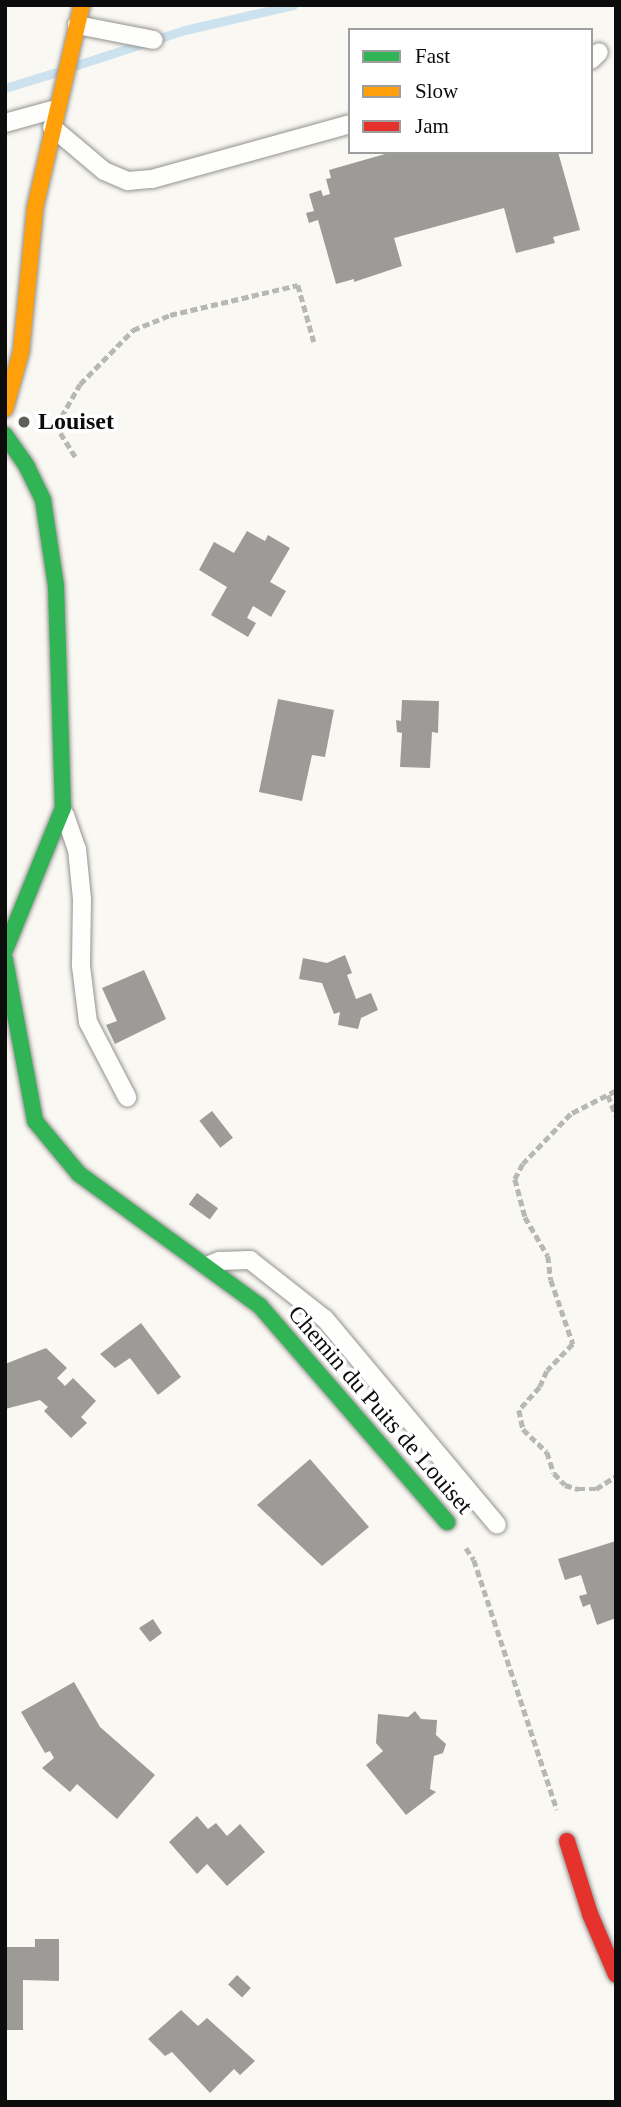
<!DOCTYPE html>
<html>
<head>
<meta charset="utf-8">
<style>
	body { margin:0 }
	#map { position:relative; width:621px; height:2107px; overflow:hidden; background:#faf8f2; font-family:Georgia,serif }
	div>[style] { position:absolute }
	[style*='--x'] { left:calc(var(--x)*1px); top:calc(var(--y)*1px); width:calc(var(--w)*1px); rotate:calc(var(--a)*1deg) }
	.stream>* { height:9px; margin:-4.5px; padding:0 4.5px; transform-origin:4.5px; border-radius:4.5px; background:#cce3ef }
	.building>* { inset:0; background:#9d9b97; transform-origin:0 0 }
	.path>* { height:4.5px; margin-top:-2.25px; transform-origin:0; background:repeating-linear-gradient(90deg,#b7b7b6 0 7px,transparent 0 10.5px) }
	.roads { filter:drop-shadow(0 0 2px #939290) drop-shadow(0 0 2px #939290) }
	.lane>* { height:18px; margin:-9px; padding:0 9px; transform-origin:9px; border-radius:9px; background:#fefefd }
	.fast>* { height:16px; margin:-8px; padding:0 8px; transform-origin:8px; border-radius:8px; background:#30b455 }
	.slow>* { height:16px; margin:-8px; padding:0 8px; transform-origin:8px; border-radius:8px; background:#ff9f0a }
	.jam>* { height:16px; margin:-8px; padding:0 8px; transform-origin:8px; border-radius:8px; background:#e5322d }
	.dots>* { width:19px; height:19px; translate:-50% -50%; box-sizing:border-box; border:4px solid #fff; border-radius:50% }
	span { translate:-50% -50%; white-space:nowrap; text-align:center; line-height:1.15; -webkit-text-stroke:7px #fff; paint-order:stroke }
	.poi-label { font-size:24px; color:#0c0c0c; font-weight:700 }
	.left { translate:0 -50%; text-align:left }
	.street-label { font-size:24px; color:#0c0c0c }
	.frame { position:absolute; inset:0; border:7px solid #0c0c0c; pointer-events:none }
	.legend { position:absolute; left:348px; top:28px; width:245px; height:126px; box-sizing:border-box; background:#fff; border:2px solid #9e9e9e; margin:0; padding:9px 12px; list-style:none; font-size:21px; color:#0c0c0c }
	.legend li { display:flex; align-items:center; gap:14px; height:35px }
	.legend b { width:35px; border:2px solid #9e9e9e }
</style>
</head>
<body>
<div id="map">
	<div class="stream">
		<i style="--x:77;--y:65;--w:114;--a:-18"></i>
		<i style="--x:185;--y:30;--w:111;--a:-13"></i>
		<i style="--x:5;--y:88;--w:54;--a:-17.1"></i>
	</div>
	<div class="building">
		<i style="clip-path:polygon(392px 152px,558px 152px,580px 230px,553px 237px,555px 243px,516px 253px,504px 208px,394px 238px,402px 266px,354px 282px,354px 279px,336px 284px,318px 220px,309px 223px,306px 213px,314px 211px,309px 194px,321px 190px,323px 196px,330px 194px,326px 179px,331px 178px,329px 170px)"></i>
		<i style="clip-path:polygon(247px 531px,265px 541px,268px 535px,290px 548px,270px 582px,286px 591px,271px 617px,253px 606px,247px 618px,256px 623px,248px 637px,211px 615px,227px 587px,199px 570px,214px 542px,234px 553px)"></i>
		<i style="clip-path:polygon(278px 699px,334px 710px,325px 757px,312px 755px,302px 801px,259px 792px)"></i>
		<i style="clip-path:polygon(402px 700px,439px 701px,438px 733px,432px 732px,430px 768px,400px 767px,402px 733px,397px 732px,396px 720px,401px 721px)"></i>
		<i style="clip-path:polygon(345px 955px,352px 973px,347px 975px,356px 999px,371px 993px,378px 1010px,361px 1018px,358px 1029px,338px 1025px,340px 1012px,334px 1014px,322px 983px,299px 979px,303px 958px,327px 963px)"></i>
		<i style="clip-path:polygon(144px 970px,166px 1019px,115px 1044px,106px 1025px,117px 1021px,102px 988px)"></i>
		<i style="left:212px;top:1111px;width:34px;height:16px;rotate:52deg"></i>
		<i style="left:197px;top:1193px;width:26px;height:14px;rotate:36deg"></i>
		<i style="clip-path:polygon(141px 1323px,181px 1377px,158px 1395px,130px 1358px,115px 1368px,100px 1354px)"></i>
		<i style="clip-path:polygon(46px 1348px,67px 1368px,57px 1378px,65px 1386px,73px 1378px,96px 1401px,81px 1417px,87px 1423px,71px 1438px,44px 1411px,48px 1407px,40px 1400px,5px 1409px,5px 1364px)"></i>
		<i style="clip-path:polygon(310px 1459px,369px 1527px,322px 1566px,257px 1505px)"></i>
		<i style="clip-path:polygon(616px 1541px,616px 1618px,597px 1625px,590px 1604px,583px 1607px,579px 1596px,587px 1594px,581px 1575px,565px 1580px,558px 1559px)"></i>
		<i style="clip-path:polygon(153px 1619px,162px 1633px,150px 1642px,139px 1628px)"></i>
		<i style="clip-path:polygon(74px 1682px,100px 1727px,155px 1775px,117px 1819px,77px 1784px,70px 1792px,42px 1768px,54px 1758px,50px 1751px,45px 1753px,21px 1712px)"></i>
		<i style="clip-path:polygon(415px 1711px,421px 1719px,437px 1720px,436px 1735px,446px 1744px,443px 1753px,434px 1756px,430px 1789px,436px 1792px,406px 1815px,366px 1765px,383px 1751px,376px 1743px,378px 1714px,408px 1717px)"></i>
		<i style="clip-path:polygon(197px 1816px,208px 1829px,216px 1823px,227px 1836px,240px 1824px,265px 1852px,227px 1886px,207px 1864px,197px 1874px,169px 1842px)"></i>
		<i style="clip-path:polygon(35px 1939px,59px 1939px,59px 1981px,23px 1980px,23px 2030px,5px 2030px,5px 1947px,35px 1947px)"></i>
		<i style="left:237px;top:1975px;width:19px;height:13px;rotate:43deg"></i>
		<i style="clip-path:polygon(181px 2010px,198px 2026px,207px 2018px,255px 2061px,240px 2075px,234px 2069px,210px 2093px,172px 2052px,165px 2056px,148px 2039px)"></i>
	</div>
	<div class="path">
		<i style="--x:75;--y:457;--w:36;--a:-122"></i>
		<i style="--x:56;--y:426;--w:48;--a:-60.3"></i>
		<i style="--x:80;--y:384;--w:76;--a:-45.5"></i>
		<i style="--x:133;--y:330;--w:40;--a:-22"></i>
		<i style="--x:170;--y:315;--w:131;--a:-13.2"></i>
		<i style="--x:298;--y:285;--w:59;--a:74.3"></i>
		<i style="--x:616;--y:1091;--w:51;--a:152.9"></i>
		<i style="--x:571;--y:1114;--w:69;--a:133.8"></i>
		<i style="--x:523;--y:1164;--w:17;--a:118"></i>
		<i style="--x:515;--y:1179;--w:39;--a:75"></i>
		<i style="--x:525;--y:1217;--w:45;--a:59.5"></i>
		<i style="--x:548;--y:1256;--w:24;--a:83"></i>
		<i style="--x:551;--y:1280;--w:68;--a:71"></i>
		<i style="--x:573;--y:1344;--w:37;--a:134"></i>
		<i style="--x:547;--y:1371;--w:17;--a:114"></i>
		<i style="--x:540;--y:1387;--w:31;--a:132"></i>
		<i style="--x:519;--y:1410;--w:19;--a:78"></i>
		<i style="--x:523;--y:1429;--w:33;--a:44"></i>
		<i style="--x:547;--y:1452;--w:22;--a:72"></i>
		<i style="--x:554;--y:1473;--w:16;--a:47"></i>
		<i style="--x:565;--y:1485;--w:14;--a:17"></i>
		<i style="--x:578;--y:1489;--w:18;--a:0"></i>
		<i style="--x:596;--y:1489;--w:24;--a:-33"></i>
		<i style="--x:608;--y:1095;--w:22;--a:69"></i>
		<i style="--x:466;--y:1548;--w:14;--a:56"></i>
		<i style="--x:474;--y:1560;--w:263;--a:71.6"></i>
	</div>
	<div class="roads">
		<div class="lane">
			<i style="--x:77;--y:25;--w:78;--a:11"></i>
			<i style="--x:591;--y:60;--w:11;--a:-45"></i>
			<i style="--x:5;--y:123;--w:53;--a:-15.4"></i>
			<i style="--x:52;--y:127;--w:68;--a:40.2"></i>
			<i style="--x:104;--y:171;--w:26;--a:23"></i>
			<i style="--x:128;--y:181;--w:24;--a:-5"></i>
			<i style="--x:152;--y:179;--w:205;--a:-15.5"></i>
			<i style="--x:65;--y:815;--w:36;--a:71"></i>
			<i style="--x:77;--y:849;--w:50;--a:84.3"></i>
			<i style="--x:82;--y:899;--w:67;--a:90.9"></i>
			<i style="--x:81;--y:966;--w:56;--a:82.9"></i>
			<i style="--x:88;--y:1022;--w:85;--a:62.5"></i>
			<i style="--x:209;--y:1265;--w:11;--a:-22"></i>
			<i style="--x:219;--y:1261;--w:31;--a:-2"></i>
			<i style="--x:250;--y:1260;--w:95;--a:38.2"></i>
			<i style="--x:325;--y:1319;--w:268;--a:50.1"></i>
		</div>
		<div class="fast">
			<i style="--x:5;--y:435;--w:39;--a:55"></i>
			<i style="--x:27;--y:467;--w:37;--a:64"></i>
			<i style="--x:43;--y:500;--w:87;--a:81.4"></i>
			<i style="--x:56;--y:586;--w:222;--a:88.2"></i>
			<i style="--x:63;--y:808;--w:153;--a:112.2"></i>
			<i style="--x:5;--y:960;--w:164;--a:79.4"></i>
			<i style="--x:35;--y:1121;--w:69;--a:50.3"></i>
			<i style="--x:79;--y:1174;--w:224;--a:36.1"></i>
			<i style="--x:260;--y:1306;--w:286;--a:49.1"></i>
		</div>
		<div class="slow">
			<i style="--x:5;--y:409;--w:59;--a:-74.3"></i>
			<i style="--x:21;--y:352;--w:145;--a:-84.4"></i>
			<i style="--x:35;--y:208;--w:208;--a:-77"></i>
		</div>
		<div class="jam">
			<i style="--x:567;--y:1841;--w:77;--a:72.5"></i>
			<i style="--x:590;--y:1914;--w:66;--a:66.9"></i>
		</div>
	</div>
	<div class="dots">
		<i style="left:24px;top:422px;background:#5f5f5c"></i>
	</div>
	<div class="poi-label">
		<span class="left" style="left:38px;top:422px">Louiset</span>
	</div>
	<div class="street-label">
		<span style="left:380px;top:1410px;rotate:49deg">Chemin du Puits de Louiset</span>
	</div>
	<div class="frame"></div>
	<ul class="legend">
	<li><b style="height:9px;background:#30b455"></b>Fast</li>
	<li><b style="height:9px;background:#ff9f0a"></b>Slow</li>
	<li><b style="height:9px;background:#e5322d"></b>Jam</li>
	</ul>
</div>
</body>
</html>
